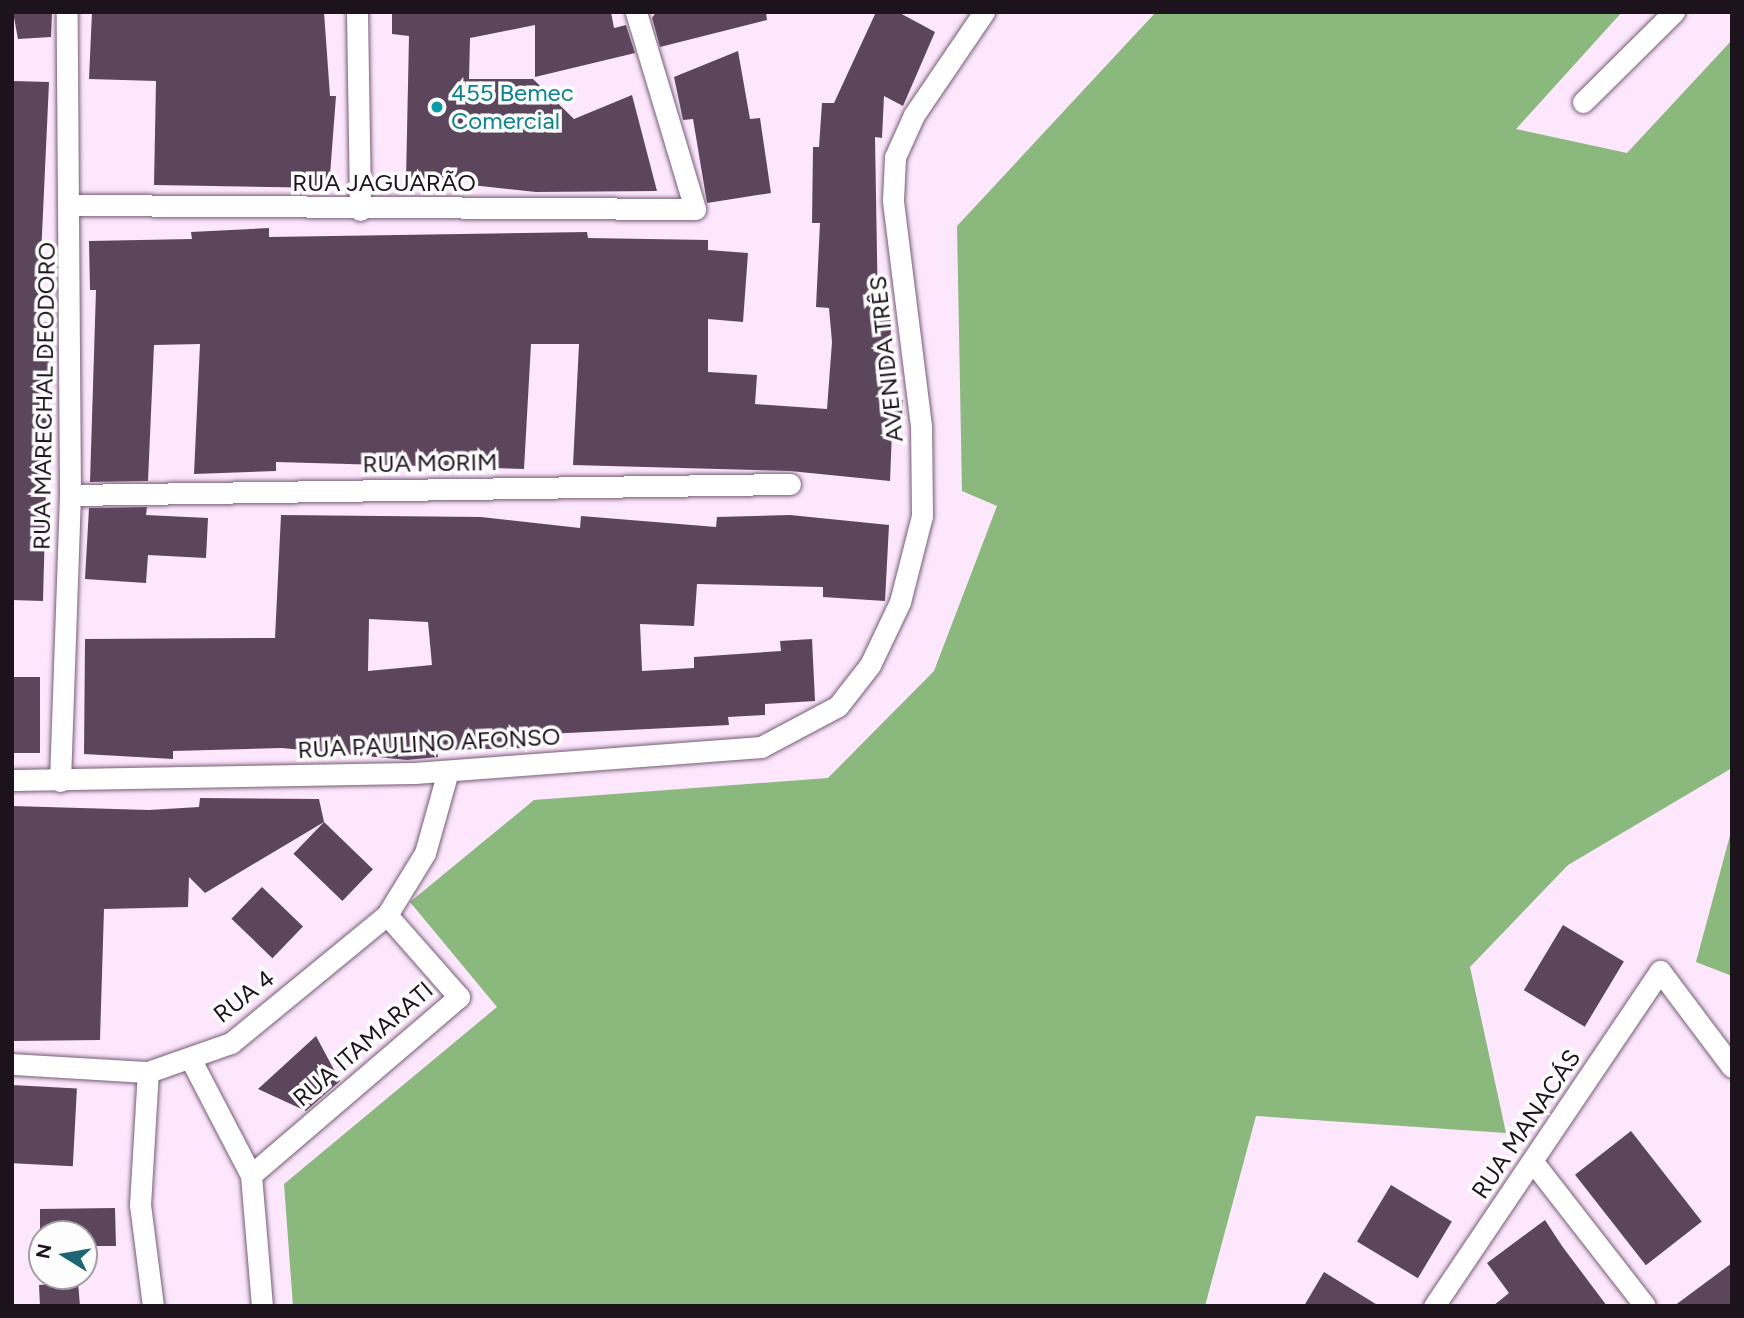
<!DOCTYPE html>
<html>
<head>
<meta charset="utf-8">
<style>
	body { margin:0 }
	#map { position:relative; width:1744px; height:1318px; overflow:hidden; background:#fde7fd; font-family:Figtree,sans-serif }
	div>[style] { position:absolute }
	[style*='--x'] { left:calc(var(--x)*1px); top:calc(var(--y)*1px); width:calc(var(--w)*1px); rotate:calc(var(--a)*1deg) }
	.forest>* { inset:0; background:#8ab87d }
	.building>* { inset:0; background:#5c465c; transform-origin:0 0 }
	.roads { filter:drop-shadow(0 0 2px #745d74) drop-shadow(0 0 2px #745d74) }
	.street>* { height:21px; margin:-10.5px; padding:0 10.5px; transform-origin:10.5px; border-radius:10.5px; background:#fff }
	.dots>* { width:19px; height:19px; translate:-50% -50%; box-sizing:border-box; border:4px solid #fdfdfd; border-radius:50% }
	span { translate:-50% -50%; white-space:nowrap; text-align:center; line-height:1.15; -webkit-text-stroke:7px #fdfdfd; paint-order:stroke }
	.culture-label { font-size:24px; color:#0d838f }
	.left { translate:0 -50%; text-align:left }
	.street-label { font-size:24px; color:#1c131c }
	.frame { position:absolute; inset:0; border:14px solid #1c131c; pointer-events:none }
	.north { position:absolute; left:28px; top:1220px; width:70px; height:70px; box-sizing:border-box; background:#fdfdfd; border:2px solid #a39fa3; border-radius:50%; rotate:281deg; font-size:19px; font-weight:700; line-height:28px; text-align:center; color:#1c131c }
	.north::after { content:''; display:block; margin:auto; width:24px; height:32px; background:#1d6574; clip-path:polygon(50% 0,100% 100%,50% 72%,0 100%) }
</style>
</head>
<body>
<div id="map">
	<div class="forest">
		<i style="clip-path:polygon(1156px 12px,1622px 12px,1516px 129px,1627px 153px,1732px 40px,1732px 768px,1568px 865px,1470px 967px,1506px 1133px,1256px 1116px,1205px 1306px,293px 1306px,284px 1184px,497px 1007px,410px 902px,534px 800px,828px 778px,934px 671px,997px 506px,962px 491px,957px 226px)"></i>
		<i style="clip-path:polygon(1732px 828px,1732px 976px,1696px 962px)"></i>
	</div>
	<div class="building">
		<i style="clip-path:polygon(13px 12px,52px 12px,51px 37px,18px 39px)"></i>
		<i style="clip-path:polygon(92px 12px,324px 12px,330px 96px,336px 96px,329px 188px,154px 185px,156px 81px,89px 79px)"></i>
		<i style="clip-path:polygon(392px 12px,611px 12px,614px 28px,626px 25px,635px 53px,535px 77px,535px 25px,470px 38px,469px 79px,533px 79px,574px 119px,632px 95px,657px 191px,536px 192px,471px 185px,471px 176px,406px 180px,409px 36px,392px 34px)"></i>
		<i style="clip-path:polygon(656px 12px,766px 12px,767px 20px,660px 47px,652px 18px)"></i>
		<i style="clip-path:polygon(876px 12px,898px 12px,935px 32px,903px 106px,884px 96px,882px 138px,875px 137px,878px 314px,891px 315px,890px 399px,903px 400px,901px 431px,892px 431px,890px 481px,790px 471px,573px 465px,579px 344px,531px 344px,524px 469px,276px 462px,276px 471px,194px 474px,200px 344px,154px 345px,148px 481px,90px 482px,96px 290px,90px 290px,89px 241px,192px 239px,191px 232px,269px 228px,269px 237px,587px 232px,588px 238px,708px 240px,708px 250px,748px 253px,743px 322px,708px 319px,708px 372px,757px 375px,755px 404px,827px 409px,832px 342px,829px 308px,816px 307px,820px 223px,812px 223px,813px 147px,819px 147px,822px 103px,834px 103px)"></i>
		<i style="clip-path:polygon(738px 51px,750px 119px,760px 118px,771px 193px,707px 203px,693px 119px,683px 120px,674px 77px)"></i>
		<i style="clip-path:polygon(12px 81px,49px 82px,38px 322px,48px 322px,49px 377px,43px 601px,12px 600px)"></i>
		<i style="clip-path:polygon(147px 507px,146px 515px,208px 518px,206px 558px,148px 555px,146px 583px,85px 579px,89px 508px)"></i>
		<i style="clip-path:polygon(evenodd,281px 515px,481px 517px,580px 528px,581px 516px,716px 527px,717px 517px,790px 515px,889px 525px,885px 601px,823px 597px,823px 587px,697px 584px,694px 626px,640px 624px,642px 671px,694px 668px,694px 657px,781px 651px,780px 641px,812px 639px,815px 701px,765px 704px,765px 715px,728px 717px,729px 725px,527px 735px,527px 748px,438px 750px,438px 757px,407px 760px,282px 748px,173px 751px,173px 759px,84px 754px,85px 639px,275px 638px,281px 515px,369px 619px,428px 622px,432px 665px,368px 671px,369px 619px)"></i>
		<i style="left:40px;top:677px;width:76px;height:28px;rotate:90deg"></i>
		<i style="clip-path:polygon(200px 798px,319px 799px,324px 822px,205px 893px,189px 877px,188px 907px,104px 909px,100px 1040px,12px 1041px,12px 806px,149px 810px,199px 807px)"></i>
		<i style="left:324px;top:822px;width:68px;height:44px;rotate:44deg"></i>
		<i style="left:262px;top:887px;width:57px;height:44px;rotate:44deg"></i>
		<i style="left:1563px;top:925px;width:71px;height:76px;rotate:31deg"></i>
		<i style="clip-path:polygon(316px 1036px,340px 1081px,306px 1111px,258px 1089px)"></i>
		<i style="left:12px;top:1085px;width:65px;height:78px;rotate:3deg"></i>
		<i style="left:1631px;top:1131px;width:115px;height:71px;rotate:52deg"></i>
		<i style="left:1391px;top:1185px;width:71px;height:66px;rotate:31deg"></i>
		<i style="clip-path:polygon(115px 1208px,116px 1246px,84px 1246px,84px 1234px,40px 1234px,40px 1209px)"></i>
		<i style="clip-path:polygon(1545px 1220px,1562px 1246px,1607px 1306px,1493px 1306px,1509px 1293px,1487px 1263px)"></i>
		<i style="clip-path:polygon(1732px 1263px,1732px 1306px,1674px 1306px)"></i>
		<i style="clip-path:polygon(1324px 1272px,1379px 1306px,1304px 1306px)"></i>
		<i style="clip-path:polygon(78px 1282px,80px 1306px,40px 1306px,39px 1285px)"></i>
	</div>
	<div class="roads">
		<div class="street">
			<i style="--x:357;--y:12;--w:198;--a:89.1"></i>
			<i style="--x:1583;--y:102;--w:128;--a:-44.7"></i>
			<i style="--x:72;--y:205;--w:623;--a:0.37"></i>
			<i style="--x:695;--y:209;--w:206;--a:-106.7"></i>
			<i style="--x:70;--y:495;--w:720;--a:-0.88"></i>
			<i style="--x:12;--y:780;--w:403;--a:-1"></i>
			<i style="--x:415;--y:773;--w:347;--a:-4.3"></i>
			<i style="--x:761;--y:747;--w:87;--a:-28"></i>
			<i style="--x:838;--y:706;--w:52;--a:-52"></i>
			<i style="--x:870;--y:665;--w:70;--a:-64.5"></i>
			<i style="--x:900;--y:602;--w:89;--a:-75.7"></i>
			<i style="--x:922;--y:516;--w:90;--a:-90.6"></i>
			<i style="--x:921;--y:426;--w:228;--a:-97.1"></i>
			<i style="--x:893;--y:200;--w:43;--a:-87.3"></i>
			<i style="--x:895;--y:157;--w:46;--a:-65.7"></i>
			<i style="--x:914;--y:115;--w:125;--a:-55.8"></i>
			<i style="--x:60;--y:781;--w:286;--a:-88"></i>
			<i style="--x:70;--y:495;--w:483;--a:-90.4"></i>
			<i style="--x:190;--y:1058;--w:132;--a:62.5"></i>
			<i style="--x:251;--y:1175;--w:131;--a:85.2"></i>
			<i style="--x:12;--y:1064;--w:136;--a:3.4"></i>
			<i style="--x:1533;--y:1162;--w:182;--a:52.1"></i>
			<i style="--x:251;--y:1175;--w:274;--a:-40.6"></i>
			<i style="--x:459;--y:997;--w:109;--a:-131.3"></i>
			<i style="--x:153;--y:1306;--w:102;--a:-97.3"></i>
			<i style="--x:140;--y:1205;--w:133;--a:-86.6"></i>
			<i style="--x:148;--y:1072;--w:88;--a:-19.3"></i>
			<i style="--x:231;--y:1043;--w:202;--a:-39.4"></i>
			<i style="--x:387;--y:915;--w:73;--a:-58.5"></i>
			<i style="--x:425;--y:853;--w:85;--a:-74.3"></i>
			<i style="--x:1434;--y:1306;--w:404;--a:-56"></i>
			<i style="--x:1660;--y:971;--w:120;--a:53.1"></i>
		</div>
	</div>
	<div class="dots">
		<i style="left:437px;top:107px;background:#0f9aa8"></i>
	</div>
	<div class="culture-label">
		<span class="left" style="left:451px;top:107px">455 Bemec<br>Comercial</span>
	</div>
	<div class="street-label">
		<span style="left:384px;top:183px">RUA JAGUARÃO</span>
		<span style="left:886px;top:359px;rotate:-96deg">AVENIDA TRÊS</span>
		<span style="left:44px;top:396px;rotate:-89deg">RUA MARECHAL DEODORO</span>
		<span style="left:430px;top:463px;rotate:-1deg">RUA MORIM</span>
		<span style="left:429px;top:743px;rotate:-3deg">RUA PAULINO AFONSO</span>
		<span style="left:244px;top:996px;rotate:-38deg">RUA 4</span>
		<span style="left:363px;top:1044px;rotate:-41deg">RUA ITAMARATI</span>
		<span style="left:1526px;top:1124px;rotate:-56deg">RUA MANACÁS</span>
	</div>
	<div class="frame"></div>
	<div class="north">N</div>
</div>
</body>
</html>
